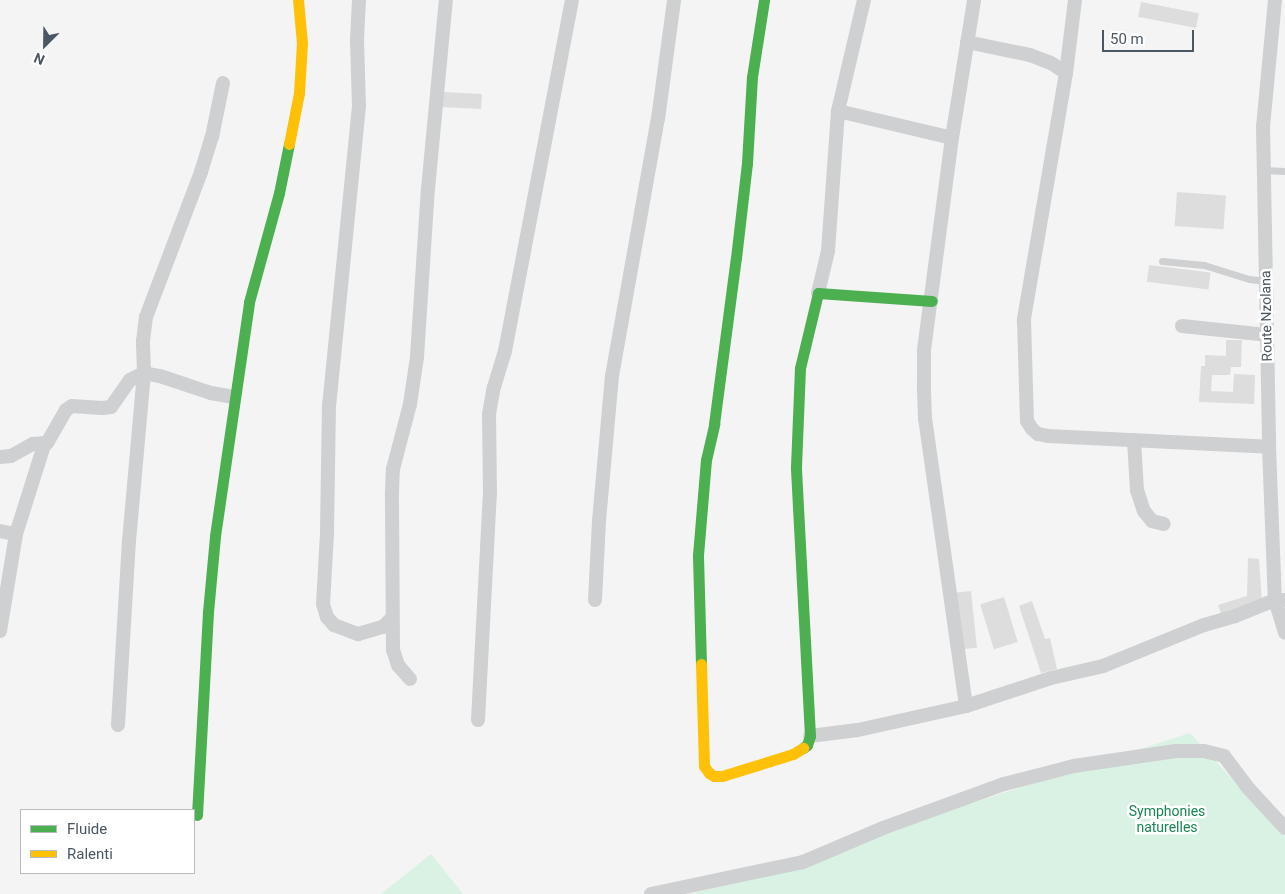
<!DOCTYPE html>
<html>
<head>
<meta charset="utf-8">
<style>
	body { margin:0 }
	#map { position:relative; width:1285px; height:894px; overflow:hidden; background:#f4f4f4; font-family:Roboto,sans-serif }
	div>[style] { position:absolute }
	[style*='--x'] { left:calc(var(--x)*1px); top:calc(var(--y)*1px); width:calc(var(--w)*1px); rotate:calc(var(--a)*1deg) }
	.green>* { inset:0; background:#d9f2e3 }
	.building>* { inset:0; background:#ddddde; transform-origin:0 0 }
	.lane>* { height:7px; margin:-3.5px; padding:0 3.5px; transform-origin:3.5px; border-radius:3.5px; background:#ced0d2 }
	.street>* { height:14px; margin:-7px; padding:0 7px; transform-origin:7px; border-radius:7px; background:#ced0d2 }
	.fast>* { height:11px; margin:-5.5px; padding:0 5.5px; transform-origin:5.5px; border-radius:5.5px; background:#4caf50 }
	.slow>* { height:11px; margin:-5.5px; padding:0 5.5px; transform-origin:5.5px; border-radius:5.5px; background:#ffc107 }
	span { translate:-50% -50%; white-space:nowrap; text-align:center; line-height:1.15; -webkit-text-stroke:5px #fff; paint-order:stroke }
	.street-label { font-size:14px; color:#4a5661 }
	.park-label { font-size:14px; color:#17864f }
	.legend { position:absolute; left:20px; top:809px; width:175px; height:65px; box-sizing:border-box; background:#fff; border:1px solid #b7bbc0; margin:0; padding:6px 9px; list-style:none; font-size:15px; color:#4a5661 }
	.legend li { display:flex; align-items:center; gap:10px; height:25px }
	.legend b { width:25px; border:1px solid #b7bbc0 }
	.north { position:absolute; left:20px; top:20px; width:50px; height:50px; -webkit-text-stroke:4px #fff; paint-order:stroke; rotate:203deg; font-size:14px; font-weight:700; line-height:20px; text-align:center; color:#4a5661 }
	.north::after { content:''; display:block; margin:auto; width:18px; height:22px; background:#4a5661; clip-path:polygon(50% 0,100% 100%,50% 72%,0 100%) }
	.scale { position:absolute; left:1102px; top:30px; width:92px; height:22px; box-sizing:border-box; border:2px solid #4a5661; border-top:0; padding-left:6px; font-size:15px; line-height:18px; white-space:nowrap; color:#4a5661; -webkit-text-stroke:4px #fff; paint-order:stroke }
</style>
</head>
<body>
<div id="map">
	<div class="green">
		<i style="clip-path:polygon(1190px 733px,1285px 837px,1285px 894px,689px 894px)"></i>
		<i style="clip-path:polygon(431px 854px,463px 894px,381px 894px)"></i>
	</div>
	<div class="building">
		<i style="left:1141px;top:2px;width:59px;height:15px;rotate:11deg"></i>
		<i style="left:443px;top:92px;width:39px;height:15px;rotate:3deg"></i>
		<i style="left:1177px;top:192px;width:49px;height:34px;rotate:4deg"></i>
		<i style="left:1149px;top:265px;width:62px;height:17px;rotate:7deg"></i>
		<i style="clip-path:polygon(1226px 340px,1242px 340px,1241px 367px,1231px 367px,1230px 375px,1212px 375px,1211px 391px,1233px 392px,1234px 374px,1255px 375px,1254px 404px,1199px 402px,1201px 366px,1205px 366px,1205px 355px,1226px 356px)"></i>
		<i style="clip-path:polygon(1248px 558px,1259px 559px,1262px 603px,1221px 614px,1218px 605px,1247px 596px)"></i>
		<i style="left:971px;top:591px;width:57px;height:17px;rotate:84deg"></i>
		<i style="left:1004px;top:597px;width:47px;height:25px;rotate:73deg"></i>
		<i style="clip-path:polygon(1032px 601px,1045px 639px,1050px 638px,1057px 669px,1041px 673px,1019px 606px)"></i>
	</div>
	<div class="lane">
		<i style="--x:1264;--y:170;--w:21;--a:3"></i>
		<i style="--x:1162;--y:261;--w:42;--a:5.4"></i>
		<i style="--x:1204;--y:265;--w:47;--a:17.3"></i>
		<i style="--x:1249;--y:279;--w:17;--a:7"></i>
	</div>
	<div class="street">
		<i style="--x:359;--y:0;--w:40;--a:92.9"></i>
		<i style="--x:357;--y:40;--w:66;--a:88.3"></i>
		<i style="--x:359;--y:106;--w:300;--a:95.7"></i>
		<i style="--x:329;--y:404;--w:129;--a:90.9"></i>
		<i style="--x:327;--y:533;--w:71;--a:93.2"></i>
		<i style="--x:323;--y:604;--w:14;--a:73"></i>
		<i style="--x:327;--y:617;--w:11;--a:49"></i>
		<i style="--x:334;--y:625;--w:26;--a:21"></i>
		<i style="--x:358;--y:634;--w:26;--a:-16"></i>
		<i style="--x:383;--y:627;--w:13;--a:-45"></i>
		<i style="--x:864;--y:0;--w:114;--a:103.2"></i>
		<i style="--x:838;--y:111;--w:117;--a:13.3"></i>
		<i style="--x:1075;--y:0;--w:74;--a:97"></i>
		<i style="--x:1066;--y:73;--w:251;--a:99.7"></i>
		<i style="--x:1024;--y:320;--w:101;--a:88.3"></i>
		<i style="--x:1027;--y:421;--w:9;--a:58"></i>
		<i style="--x:1032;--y:429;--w:8;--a:40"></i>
		<i style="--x:1038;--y:434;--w:10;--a:11"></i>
		<i style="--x:1048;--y:436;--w:221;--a:2.8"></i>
		<i style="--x:1275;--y:0;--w:127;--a:95.4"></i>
		<i style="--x:1263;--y:126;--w:321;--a:88.9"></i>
		<i style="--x:1269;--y:447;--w:153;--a:87.8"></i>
		<i style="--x:1275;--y:600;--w:34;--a:73"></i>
		<i style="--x:967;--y:42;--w:64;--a:11.7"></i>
		<i style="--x:1030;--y:55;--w:22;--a:21"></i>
		<i style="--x:1051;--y:63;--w:18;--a:34"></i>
		<i style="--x:818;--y:293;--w:43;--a:-76.6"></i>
		<i style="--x:828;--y:251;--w:140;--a:-85.9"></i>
		<i style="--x:1182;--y:326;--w:85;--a:6"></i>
		<i style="--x:1134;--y:440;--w:50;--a:86.6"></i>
		<i style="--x:1137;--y:490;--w:22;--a:72"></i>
		<i style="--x:1144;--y:511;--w:13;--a:51"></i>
		<i style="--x:1152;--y:521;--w:12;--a:14"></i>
		<i style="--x:0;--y:457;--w:11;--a:-5"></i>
		<i style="--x:11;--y:456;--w:25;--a:-29"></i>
		<i style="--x:33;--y:444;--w:14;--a:-4"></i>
		<i style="--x:47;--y:443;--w:38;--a:-60"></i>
		<i style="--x:66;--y:410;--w:7;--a:-34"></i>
		<i style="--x:72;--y:406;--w:30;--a:4"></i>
		<i style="--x:102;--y:408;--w:9;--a:-6"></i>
		<i style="--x:111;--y:407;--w:33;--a:-55"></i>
		<i style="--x:130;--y:380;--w:16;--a:-27"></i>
		<i style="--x:144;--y:373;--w:16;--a:11"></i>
		<i style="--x:160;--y:376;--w:54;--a:18.4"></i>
		<i style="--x:211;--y:393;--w:23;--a:10"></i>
		<i style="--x:0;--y:531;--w:16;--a:11"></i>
		<i style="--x:595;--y:600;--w:79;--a:-87.1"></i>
		<i style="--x:599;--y:521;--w:146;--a:-84.9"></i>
		<i style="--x:612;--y:376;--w:261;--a:-79.9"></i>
		<i style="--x:658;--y:119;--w:120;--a:-82.3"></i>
		<i style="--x:0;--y:631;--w:98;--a:-80.6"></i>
		<i style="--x:16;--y:534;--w:93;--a:-72.5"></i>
		<i style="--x:410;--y:679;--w:18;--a:-131"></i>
		<i style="--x:398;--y:665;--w:16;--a:-108"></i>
		<i style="--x:393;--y:650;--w:157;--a:-90.4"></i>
		<i style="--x:392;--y:493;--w:24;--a:-88"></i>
		<i style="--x:393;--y:469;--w:67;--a:-75.3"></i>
		<i style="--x:410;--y:404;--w:48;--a:-81.5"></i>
		<i style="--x:417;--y:357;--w:168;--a:-86.3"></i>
		<i style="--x:428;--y:189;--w:190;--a:-84.6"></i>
		<i style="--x:966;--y:706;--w:290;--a:-98.1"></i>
		<i style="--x:925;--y:419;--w:34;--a:-92"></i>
		<i style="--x:924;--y:385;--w:35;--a:-90"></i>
		<i style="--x:924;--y:350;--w:214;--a:-82.5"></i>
		<i style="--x:952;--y:138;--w:140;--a:-80.9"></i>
		<i style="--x:478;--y:720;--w:226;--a:-87"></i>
		<i style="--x:490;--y:494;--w:80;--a:-90.7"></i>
		<i style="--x:489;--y:414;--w:27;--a:-80"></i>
		<i style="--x:494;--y:387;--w:38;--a:-73"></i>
		<i style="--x:505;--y:351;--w:357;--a:-79.2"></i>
		<i style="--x:118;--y:725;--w:184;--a:-86.6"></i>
		<i style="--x:129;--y:541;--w:169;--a:-84.9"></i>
		<i style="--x:144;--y:373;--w:32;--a:-92"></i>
		<i style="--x:143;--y:341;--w:24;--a:-83"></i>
		<i style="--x:146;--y:317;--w:155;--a:-69.2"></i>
		<i style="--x:201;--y:172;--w:37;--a:-73"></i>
		<i style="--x:212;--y:137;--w:55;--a:-78.5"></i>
		<i style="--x:810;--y:736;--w:48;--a:-7.1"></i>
		<i style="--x:858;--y:730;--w:111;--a:-12.5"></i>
		<i style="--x:966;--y:706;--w:89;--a:-18.2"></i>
		<i style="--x:1051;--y:678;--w:53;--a:-13"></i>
		<i style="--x:1103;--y:666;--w:109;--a:-22.1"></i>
		<i style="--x:1204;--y:625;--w:32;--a:-16"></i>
		<i style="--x:1235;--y:616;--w:43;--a:-21.8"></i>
		<i style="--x:1275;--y:600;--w:9;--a:0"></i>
		<i style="--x:651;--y:894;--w:155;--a:-11.9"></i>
		<i style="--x:803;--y:862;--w:87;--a:-23"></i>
		<i style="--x:883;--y:828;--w:129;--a:-20"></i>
		<i style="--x:1004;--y:784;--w:72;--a:-14.4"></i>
		<i style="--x:1074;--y:766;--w:103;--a:-8.4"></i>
		<i style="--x:1176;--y:751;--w:28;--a:0"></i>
		<i style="--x:1204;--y:751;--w:21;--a:14"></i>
		<i style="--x:1224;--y:756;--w:41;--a:52.9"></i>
		<i style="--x:1249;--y:789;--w:53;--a:47.3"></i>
	</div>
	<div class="fast">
		<i style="--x:701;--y:664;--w:109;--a:-91.6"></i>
		<i style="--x:698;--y:555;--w:95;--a:-85.2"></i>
		<i style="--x:706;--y:460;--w:37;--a:-77"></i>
		<i style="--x:714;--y:424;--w:167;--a:-82.5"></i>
		<i style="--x:736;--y:258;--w:96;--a:-83.4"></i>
		<i style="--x:747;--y:163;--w:86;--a:-86.7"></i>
		<i style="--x:752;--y:77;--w:78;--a:-81.1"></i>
		<i style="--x:803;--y:748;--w:5;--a:-37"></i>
		<i style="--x:807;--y:745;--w:9;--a:-72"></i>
		<i style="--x:810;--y:736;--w:269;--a:-93"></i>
		<i style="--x:796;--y:467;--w:99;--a:-87.7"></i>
		<i style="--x:800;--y:368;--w:77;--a:-76.5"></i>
		<i style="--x:818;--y:293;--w:114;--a:4"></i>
		<i style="--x:197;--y:815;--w:203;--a:-86.9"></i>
		<i style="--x:208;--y:612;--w:76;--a:-84.7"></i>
		<i style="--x:215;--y:536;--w:236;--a:-81.7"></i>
		<i style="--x:249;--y:302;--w:113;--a:-74.6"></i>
		<i style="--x:279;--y:193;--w:50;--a:-78.5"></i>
	</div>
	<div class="slow">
		<i style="--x:289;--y:144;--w:52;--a:-78.9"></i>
		<i style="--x:299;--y:93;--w:50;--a:-86.6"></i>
		<i style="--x:302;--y:43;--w:43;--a:-95.3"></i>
		<i style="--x:701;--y:664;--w:102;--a:88.3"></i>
		<i style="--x:704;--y:766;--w:9;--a:54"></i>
		<i style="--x:709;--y:773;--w:6;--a:31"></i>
		<i style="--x:714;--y:776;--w:8;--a:0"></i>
		<i style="--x:722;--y:776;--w:74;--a:-17.2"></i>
		<i style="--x:793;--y:754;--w:12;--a:-31"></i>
	</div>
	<div class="street-label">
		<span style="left:1266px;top:316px;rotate:-91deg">Route Nzolana</span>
	</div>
	<div class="park-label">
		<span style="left:1167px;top:819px">Symphonies<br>naturelles</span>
	</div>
	<ul class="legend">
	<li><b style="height:6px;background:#4caf50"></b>Fluide</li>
	<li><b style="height:6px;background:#ffc107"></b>Ralenti</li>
	</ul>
	<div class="north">N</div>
	<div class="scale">50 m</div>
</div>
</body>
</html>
